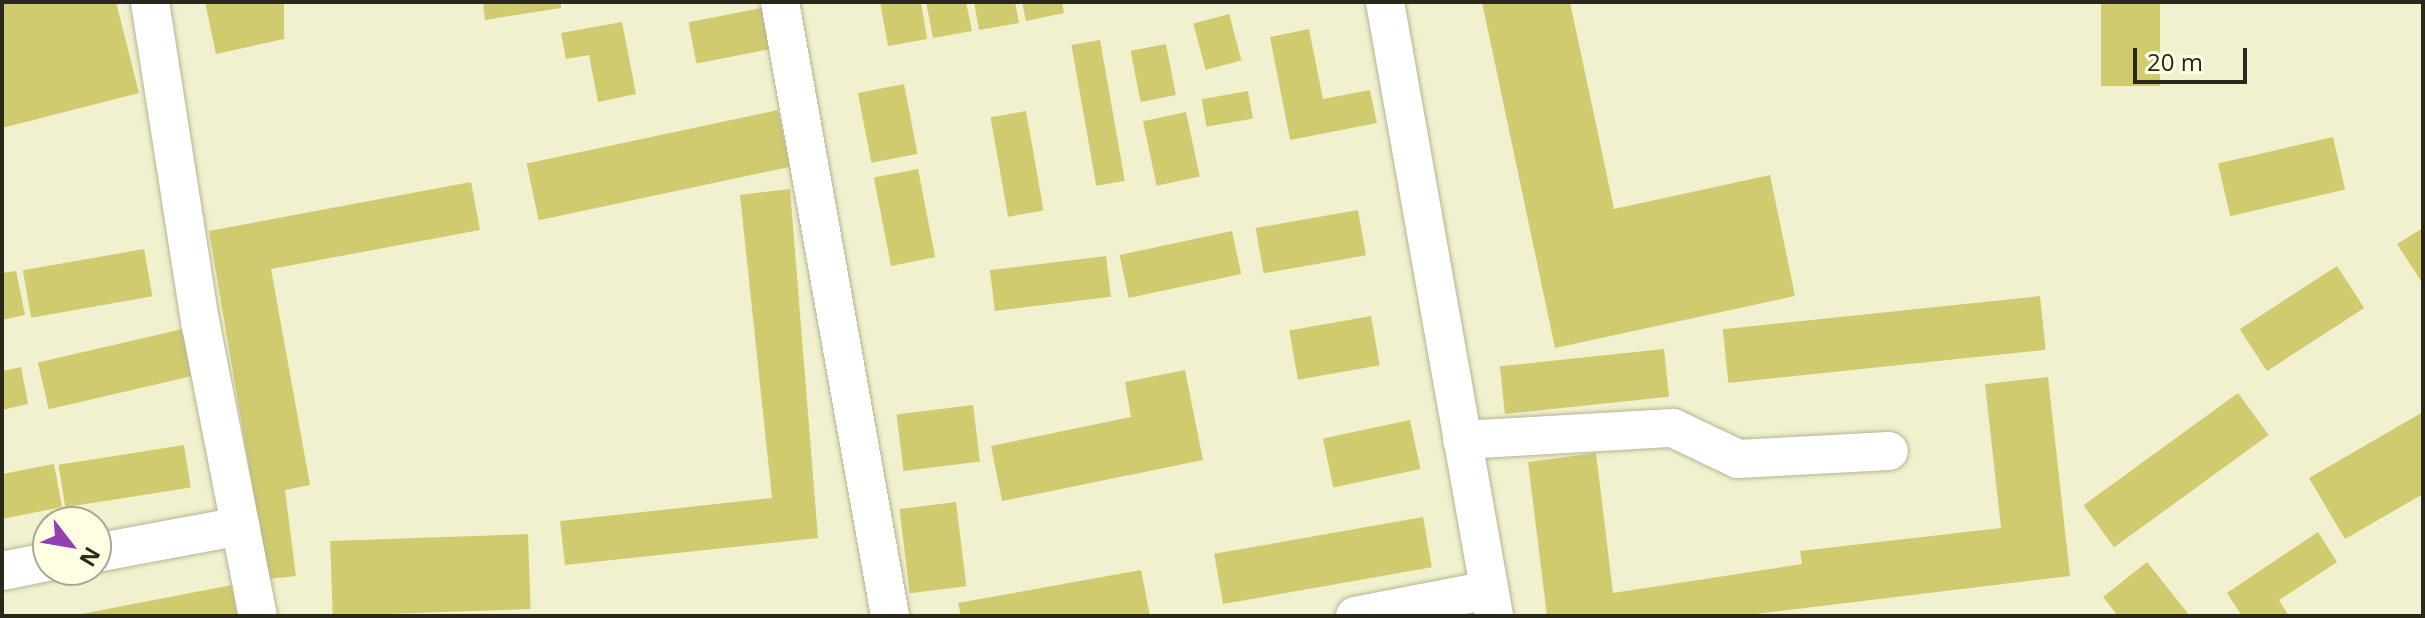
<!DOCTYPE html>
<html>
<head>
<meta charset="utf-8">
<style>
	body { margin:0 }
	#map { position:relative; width:2425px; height:618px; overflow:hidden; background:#f2f1cf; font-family:"Open Sans",sans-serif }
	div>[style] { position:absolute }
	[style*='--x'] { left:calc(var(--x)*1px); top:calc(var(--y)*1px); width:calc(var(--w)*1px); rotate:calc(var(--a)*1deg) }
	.building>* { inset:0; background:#d0cb6f; transform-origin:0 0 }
	.roads { filter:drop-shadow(0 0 2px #b6b594) drop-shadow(0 0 2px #b6b594) }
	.street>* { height:38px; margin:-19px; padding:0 19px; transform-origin:19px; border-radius:19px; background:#fff }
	span { translate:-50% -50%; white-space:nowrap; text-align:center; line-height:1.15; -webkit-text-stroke:8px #fffee3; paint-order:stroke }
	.frame { position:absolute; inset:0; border:4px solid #29281b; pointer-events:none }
	.north { position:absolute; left:32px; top:506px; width:80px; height:80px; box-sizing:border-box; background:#fffee3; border:2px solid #a9a893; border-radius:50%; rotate:121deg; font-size:22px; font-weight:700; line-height:32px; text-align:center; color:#29281b }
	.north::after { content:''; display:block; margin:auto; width:28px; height:36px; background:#9341b0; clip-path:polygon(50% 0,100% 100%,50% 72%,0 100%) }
	.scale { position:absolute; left:2133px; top:48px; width:114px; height:36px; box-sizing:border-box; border:4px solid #29281b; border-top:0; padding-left:10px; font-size:24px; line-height:28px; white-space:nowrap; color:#29281b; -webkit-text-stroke:6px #fffee3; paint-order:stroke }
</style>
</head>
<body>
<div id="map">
	<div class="building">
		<i style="clip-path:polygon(2px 2px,116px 2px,139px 93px,2px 128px)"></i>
		<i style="clip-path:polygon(205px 2px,284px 2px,284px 39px,216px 54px)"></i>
		<i style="clip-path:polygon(483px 2px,561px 2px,561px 8px,485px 20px)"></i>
		<i style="clip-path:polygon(880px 2px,921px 2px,927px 39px,888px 46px)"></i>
		<i style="clip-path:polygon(926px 2px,966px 2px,972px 31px,933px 38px)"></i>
		<i style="clip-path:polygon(974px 2px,1015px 2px,1019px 23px,979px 30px)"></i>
		<i style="clip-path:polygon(1022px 2px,1062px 2px,1064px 13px,1026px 21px)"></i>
		<i style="clip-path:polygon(1482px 2px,1570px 2px,1614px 209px,1770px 175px,1795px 296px,1555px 348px)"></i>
		<i style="left:2101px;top:2px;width:59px;height:84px"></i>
		<i style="left:767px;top:7px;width:42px;height:80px;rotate:79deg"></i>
		<i style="left:1229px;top:14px;width:48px;height:37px;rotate:75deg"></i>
		<i style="clip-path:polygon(622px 22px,636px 94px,598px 102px,589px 55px,566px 59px,561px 33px)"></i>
		<i style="clip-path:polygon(1309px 29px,1323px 99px,1370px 90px,1377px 123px,1290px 140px,1270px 37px)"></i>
		<i style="left:1100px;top:40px;width:143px;height:29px;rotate:80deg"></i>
		<i style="left:1166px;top:44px;width:52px;height:36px;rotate:79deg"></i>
		<i style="left:904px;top:84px;width:71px;height:47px;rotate:79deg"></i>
		<i style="left:1248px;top:91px;width:28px;height:47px;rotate:80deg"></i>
		<i style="left:778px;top:110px;width:58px;height:257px;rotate:78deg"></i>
		<i style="left:1026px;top:111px;width:101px;height:36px;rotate:80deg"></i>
		<i style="left:1186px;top:112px;width:66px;height:44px;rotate:78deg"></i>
		<i style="left:2333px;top:137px;width:54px;height:118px;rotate:77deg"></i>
		<i style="left:918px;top:169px;width:90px;height:45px;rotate:79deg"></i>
		<i style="clip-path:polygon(471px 182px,480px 230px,271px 269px,310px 485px,285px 490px,296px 576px,268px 579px,209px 231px)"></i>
		<i style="clip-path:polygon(790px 189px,818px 538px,565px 565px,560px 521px,772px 498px,740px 195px)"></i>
		<i style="left:1358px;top:210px;width:46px;height:104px;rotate:80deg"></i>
		<i style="clip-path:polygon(2423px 228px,2423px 284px,2397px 244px)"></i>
		<i style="left:1232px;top:231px;width:44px;height:115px;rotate:78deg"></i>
		<i style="left:144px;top:249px;width:48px;height:123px;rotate:80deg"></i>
		<i style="left:1106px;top:256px;width:41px;height:117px;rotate:83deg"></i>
		<i style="left:2337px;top:266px;width:50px;height:116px;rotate:57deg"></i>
		<i style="clip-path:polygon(16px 271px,25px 315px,2px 320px,2px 273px)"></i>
		<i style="left:2040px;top:296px;width:54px;height:319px;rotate:84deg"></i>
		<i style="left:1371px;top:316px;width:50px;height:83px;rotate:80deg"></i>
		<i style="left:187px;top:328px;width:48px;height:153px;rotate:77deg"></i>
		<i style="left:1664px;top:349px;width:48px;height:165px;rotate:84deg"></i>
		<i style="clip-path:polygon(21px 367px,28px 404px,2px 410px,2px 371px)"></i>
		<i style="clip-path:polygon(1185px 370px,1203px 460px,1002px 501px,991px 446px,1131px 417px,1125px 382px)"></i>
		<i style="clip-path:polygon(2048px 377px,2070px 576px,1738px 616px,1547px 616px,1528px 462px,1596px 453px,1613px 593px,1802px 564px,1800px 551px,2001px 528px,1985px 384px)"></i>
		<i style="left:2238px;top:393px;width:52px;height:191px;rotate:54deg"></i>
		<i style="left:973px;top:405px;width:57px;height:77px;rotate:83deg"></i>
		<i style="clip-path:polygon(2423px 412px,2423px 494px,2345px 539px,2309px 478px)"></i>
		<i style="left:1410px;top:420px;width:50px;height:89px;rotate:78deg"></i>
		<i style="left:184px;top:445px;width:43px;height:127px;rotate:81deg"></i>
		<i style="clip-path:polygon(54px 464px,62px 507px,2px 519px,2px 474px)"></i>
		<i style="left:956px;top:502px;width:85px;height:57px;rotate:83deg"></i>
		<i style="left:1423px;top:517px;width:51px;height:212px;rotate:80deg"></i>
		<i style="clip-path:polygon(2318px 532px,2337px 562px,2279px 600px,2289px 616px,2242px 616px,2227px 593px)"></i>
		<i style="left:528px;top:534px;width:75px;height:198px;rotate:88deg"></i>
		<i style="clip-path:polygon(2147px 562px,2190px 616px,2118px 616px,2103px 597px)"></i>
		<i style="clip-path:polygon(1141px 570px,1150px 616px,961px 616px,958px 603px)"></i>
		<i style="clip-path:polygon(232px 585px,237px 616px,76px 616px,76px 615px)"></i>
	</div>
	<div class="roads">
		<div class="street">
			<i style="--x:150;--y:2;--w:328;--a:81.1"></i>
			<i style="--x:201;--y:326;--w:296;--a:78.9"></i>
			<i style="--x:780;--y:2;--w:624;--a:79.84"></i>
			<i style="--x:1385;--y:2;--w:624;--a:79.93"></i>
			<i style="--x:1462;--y:440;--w:211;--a:-3.3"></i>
			<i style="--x:1673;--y:428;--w:72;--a:25.5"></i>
			<i style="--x:1738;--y:459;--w:151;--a:-3"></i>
			<i style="--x:96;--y:553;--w:147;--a:-10.6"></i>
			<i style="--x:2;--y:571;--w:47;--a:-11.1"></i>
			<i style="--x:1355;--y:616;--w:136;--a:-11"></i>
		</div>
	</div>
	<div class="frame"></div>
	<div class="north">N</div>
	<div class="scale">20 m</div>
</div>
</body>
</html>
